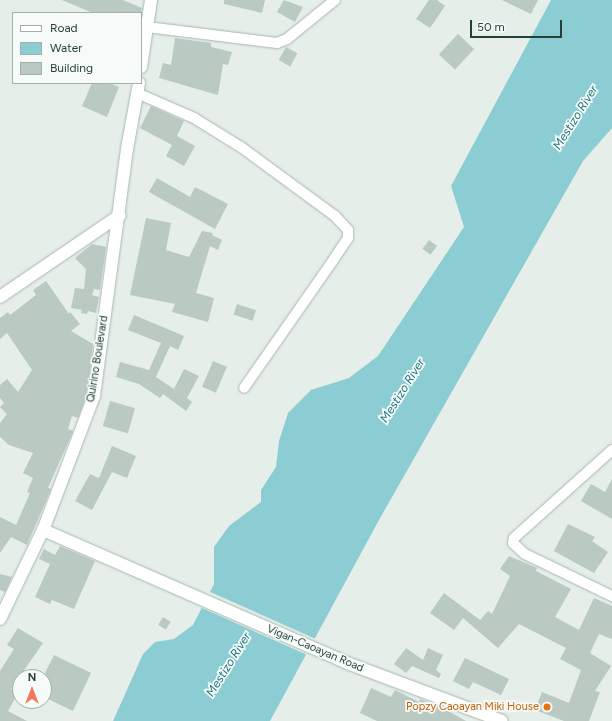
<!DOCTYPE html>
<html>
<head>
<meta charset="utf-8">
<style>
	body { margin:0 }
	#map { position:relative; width:612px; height:721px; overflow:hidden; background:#e5eee9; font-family:Figtree,sans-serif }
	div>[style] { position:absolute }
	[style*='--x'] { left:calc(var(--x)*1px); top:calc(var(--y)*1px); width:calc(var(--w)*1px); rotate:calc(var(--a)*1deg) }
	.water>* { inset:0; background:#8ccdd4 }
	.pier>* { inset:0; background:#e5eee9; transform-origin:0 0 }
	.building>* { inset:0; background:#bac9c2; transform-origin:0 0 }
	.roads { filter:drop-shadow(0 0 1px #a7b7b0) drop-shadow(0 0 1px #a7b7b0) }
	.minor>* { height:10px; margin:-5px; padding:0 5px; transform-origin:5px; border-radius:5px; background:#fff }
	.tertiary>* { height:12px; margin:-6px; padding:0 6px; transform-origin:6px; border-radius:6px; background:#fff }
	.secondary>* { height:12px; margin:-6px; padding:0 6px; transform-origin:6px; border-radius:6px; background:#fff }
	.dots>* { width:11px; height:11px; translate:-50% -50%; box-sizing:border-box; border:2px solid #f6faf8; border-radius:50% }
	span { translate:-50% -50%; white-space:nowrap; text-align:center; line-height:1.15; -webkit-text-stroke:3.5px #f6faf8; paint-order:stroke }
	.street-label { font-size:11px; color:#234137 }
	.food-label { font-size:11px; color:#c56008 }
	.right { translate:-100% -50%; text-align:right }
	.water-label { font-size:12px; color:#1b757f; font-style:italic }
	.legend { position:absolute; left:12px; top:12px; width:130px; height:72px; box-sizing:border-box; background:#f6faf8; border:1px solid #a2b0ab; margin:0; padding:5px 7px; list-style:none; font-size:12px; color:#234137 }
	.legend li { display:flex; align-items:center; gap:8px; height:20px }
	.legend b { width:20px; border:1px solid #a2b0ab }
	.north { position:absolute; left:12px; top:669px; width:40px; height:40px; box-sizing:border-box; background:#f6faf8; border:1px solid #a2b0ab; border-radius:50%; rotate:0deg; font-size:11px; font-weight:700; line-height:16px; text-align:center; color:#234137 }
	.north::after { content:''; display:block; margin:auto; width:14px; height:18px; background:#f4785d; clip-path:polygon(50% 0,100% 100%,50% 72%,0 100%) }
	.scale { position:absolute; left:470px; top:20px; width:92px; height:18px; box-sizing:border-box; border:2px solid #234137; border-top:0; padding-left:5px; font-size:12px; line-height:14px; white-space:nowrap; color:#234137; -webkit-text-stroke:3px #f6faf8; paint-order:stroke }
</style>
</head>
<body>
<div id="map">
	<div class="water">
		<i style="clip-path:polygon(551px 0,612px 0,612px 128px,583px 161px,379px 520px,270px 721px,113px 721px,143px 654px,155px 642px,174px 639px,193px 625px,214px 584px,214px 547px,229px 526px,261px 502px,261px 490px,276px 467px,279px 441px,288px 413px,311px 390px,349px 378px,378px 356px,464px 227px,451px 186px)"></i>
	</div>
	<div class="pier">
		<i style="left:208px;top:591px;width:118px;height:18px;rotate:24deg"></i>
	</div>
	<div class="building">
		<i style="clip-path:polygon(62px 0,123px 0,142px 8px,141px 13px,93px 13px)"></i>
		<i style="clip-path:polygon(224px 0,265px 0,262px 13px,224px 4px)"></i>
		<i style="clip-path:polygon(284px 0,303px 7px,295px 22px,277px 12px)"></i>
		<i style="clip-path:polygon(429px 0,437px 0,445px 6px,430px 28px,416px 19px)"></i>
		<i style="clip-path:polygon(502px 0,538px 0,531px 14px)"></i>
		<i style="left:458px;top:34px;width:22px;height:28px;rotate:43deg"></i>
		<i style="clip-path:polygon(175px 38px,211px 43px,211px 47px,232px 52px,228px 65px,223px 64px,218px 95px,159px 78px,163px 63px,171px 65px)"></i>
		<i style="left:286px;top:47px;width:13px;height:15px;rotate:29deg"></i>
		<i style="clip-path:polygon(92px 83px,109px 83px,119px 87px,107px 117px,82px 106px)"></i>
		<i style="clip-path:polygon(151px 106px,184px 121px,177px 136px,195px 146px,184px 166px,166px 156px,172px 145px,140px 128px)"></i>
		<i style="clip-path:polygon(157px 178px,190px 197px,195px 187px,228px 204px,215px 229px,149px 192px)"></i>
		<i style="clip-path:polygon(146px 218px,171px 223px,166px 250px,189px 257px,202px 231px,213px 233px,212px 235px,222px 240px,218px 250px,210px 246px,196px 293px,214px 298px,208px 322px,172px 312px,175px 304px,130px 295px)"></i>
		<i style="left:429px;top:240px;width:10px;height:11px;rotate:37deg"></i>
		<i style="clip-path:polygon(92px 244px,106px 247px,100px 290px,94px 289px,92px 295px,99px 297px,96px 313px,88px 311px,87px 314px,81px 313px,82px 310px,71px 308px,75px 288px,84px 289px,86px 269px,75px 258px)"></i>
		<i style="clip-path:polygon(46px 281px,69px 314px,70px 312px,80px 324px,71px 331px,93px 344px,87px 394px,78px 418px,72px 416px,68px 429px,73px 431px,48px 488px,51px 489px,27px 545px,11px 537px,0 553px,0 517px,16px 525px,30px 493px,27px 492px,33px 478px,23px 473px,33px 453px,9px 445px,0 437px,0 423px,7px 414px,0 407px,4px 403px,0 398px,0 385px,7px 379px,18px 392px,32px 370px,7px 333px,0 339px,0 318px,8px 312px,10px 315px,36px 295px,33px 290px)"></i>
		<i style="left:237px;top:304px;width:20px;height:11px;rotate:18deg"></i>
		<i style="clip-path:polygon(134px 315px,184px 336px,178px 350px,170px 346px,156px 377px,174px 389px,184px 369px,199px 376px,187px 398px,192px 402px,186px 411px,163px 394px,160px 398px,139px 384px,116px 377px,120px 362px,149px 370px,161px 343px,128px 330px)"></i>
		<i style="left:213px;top:361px;width:15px;height:28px;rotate:23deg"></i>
		<i style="left:110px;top:401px;width:26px;height:26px;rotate:16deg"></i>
		<i style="clip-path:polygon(112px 446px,136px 456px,127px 478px,112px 472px,92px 510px,75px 501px,90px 474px,99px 478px)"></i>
		<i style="clip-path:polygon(612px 479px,612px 519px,581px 501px,591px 484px,605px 492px)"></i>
		<i style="clip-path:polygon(568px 524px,595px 537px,592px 541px,608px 552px,594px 573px,554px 551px)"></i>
		<i style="clip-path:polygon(60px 546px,95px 561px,74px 609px,52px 600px,50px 604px,35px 597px,50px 564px,39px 559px,44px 549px,55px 555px)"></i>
		<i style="clip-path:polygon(509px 556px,537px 568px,536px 571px,571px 589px,555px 617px,579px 630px,594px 598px,612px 606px,612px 639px,599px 634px,590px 653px,611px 666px,595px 691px,600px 692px,589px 721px,564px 721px,535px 710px,542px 692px,569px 703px,581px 670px,560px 659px,566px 648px,519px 624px,498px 648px,463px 618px,454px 630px,430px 613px,444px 593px,480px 620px,488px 611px,492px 614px,510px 576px,500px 569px)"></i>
		<i style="clip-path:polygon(0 574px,12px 577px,5px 592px,0 590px)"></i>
		<i style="left:163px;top:617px;width:9px;height:9px;rotate:32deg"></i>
		<i style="clip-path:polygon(18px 628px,43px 643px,11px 689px,18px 693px,8px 711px,27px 721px,0 721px,0 671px,14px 649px,7px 645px)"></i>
		<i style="clip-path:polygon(406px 648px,423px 660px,428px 648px,443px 655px,436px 670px,441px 674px,439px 678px,412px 666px,406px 673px,394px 664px)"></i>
		<i style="clip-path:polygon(54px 655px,91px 673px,73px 711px,44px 697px,44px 675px)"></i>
		<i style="clip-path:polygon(465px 658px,509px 679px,501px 695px,473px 682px,469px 689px,453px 681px)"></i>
		<i style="clip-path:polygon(371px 688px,391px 697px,395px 690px,419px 702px,420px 699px,445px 709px,466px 721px,377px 721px,360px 713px)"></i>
	</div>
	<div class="roads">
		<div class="minor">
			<i style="--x:147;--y:27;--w:131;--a:7"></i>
			<i style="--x:277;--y:43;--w:11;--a:-22"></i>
			<i style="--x:287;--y:39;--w:62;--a:-39.1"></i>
			<i style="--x:137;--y:93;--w:62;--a:23.7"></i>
			<i style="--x:194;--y:118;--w:55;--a:31.7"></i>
			<i style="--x:241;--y:147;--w:117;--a:36.3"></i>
			<i style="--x:335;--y:216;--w:19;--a:47"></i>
			<i style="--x:348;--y:230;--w:8;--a:90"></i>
			<i style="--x:348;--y:238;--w:25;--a:124"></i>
			<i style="--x:334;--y:259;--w:157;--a:124.9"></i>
			<i style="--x:612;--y:450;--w:132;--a:138.1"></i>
			<i style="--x:514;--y:538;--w:5;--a:101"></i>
			<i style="--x:513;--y:543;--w:16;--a:43"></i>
			<i style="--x:525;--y:554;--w:97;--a:25.8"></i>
		</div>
		<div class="tertiary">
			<i style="--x:0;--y:297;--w:145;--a:-34.3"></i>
			<i style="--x:0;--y:619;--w:99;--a:-64.2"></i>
		</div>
		<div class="secondary">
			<i style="--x:141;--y:67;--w:68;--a:-81.5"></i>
			<i style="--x:139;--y:83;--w:67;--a:100.3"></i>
			<i style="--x:127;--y:149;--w:249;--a:97.6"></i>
			<i style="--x:94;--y:396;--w:143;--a:110.8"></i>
			<i style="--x:43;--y:530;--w:332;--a:23.6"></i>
			<i style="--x:347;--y:663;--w:165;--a:20.5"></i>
		</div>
	</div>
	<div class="dots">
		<i style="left:547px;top:707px;background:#e8710a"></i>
	</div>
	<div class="street-label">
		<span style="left:98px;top:359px;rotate:-81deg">Quirino Boulevard</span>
		<span style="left:315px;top:649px;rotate:23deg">Vigan-Caoayan Road</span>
	</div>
	<div class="food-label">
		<span class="right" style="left:539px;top:707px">Popzy Caoayan Miki House</span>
	</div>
	<div class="water-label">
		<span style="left:576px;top:118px;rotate:-58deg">Mestizo River</span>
		<span style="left:403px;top:391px;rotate:-58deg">Mestizo River</span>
		<span style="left:229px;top:665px;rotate:-58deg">Mestizo River</span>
	</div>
	<ul class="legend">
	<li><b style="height:5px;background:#fff"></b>Road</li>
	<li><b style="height:11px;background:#8ccdd4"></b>Water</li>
	<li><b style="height:11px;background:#bac9c2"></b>Building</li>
	</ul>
	<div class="north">N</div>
	<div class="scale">50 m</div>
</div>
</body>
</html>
